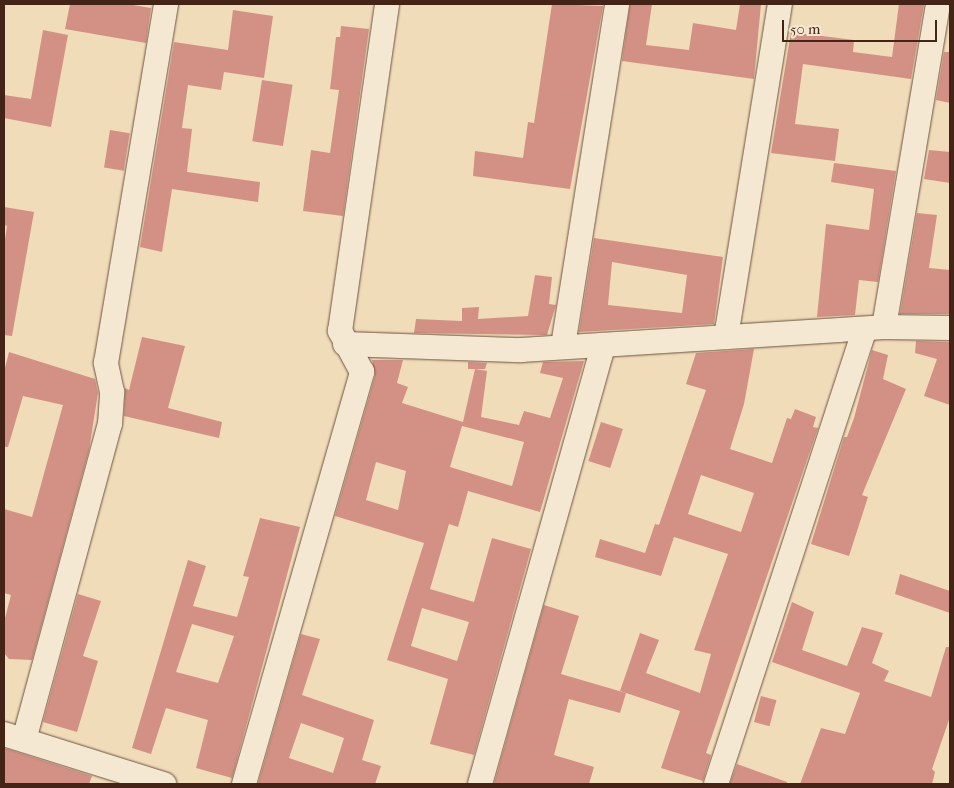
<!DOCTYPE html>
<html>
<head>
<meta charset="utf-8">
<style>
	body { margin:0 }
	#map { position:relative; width:954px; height:788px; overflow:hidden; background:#f0dcb9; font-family:"IM FELL French Canon",serif }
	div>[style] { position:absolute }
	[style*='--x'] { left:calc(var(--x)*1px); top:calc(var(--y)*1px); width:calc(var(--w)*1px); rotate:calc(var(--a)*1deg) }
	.building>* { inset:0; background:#d39185; transform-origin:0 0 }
	.roads { filter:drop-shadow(0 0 1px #6e5240) drop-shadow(0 0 1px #6e5240) }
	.street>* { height:24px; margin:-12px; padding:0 12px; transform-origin:12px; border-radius:12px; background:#f5e8d2 }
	span { translate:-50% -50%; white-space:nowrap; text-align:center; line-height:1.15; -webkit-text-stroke:5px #f5e8d2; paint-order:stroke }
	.frame { position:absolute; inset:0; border:5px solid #432417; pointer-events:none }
	.scale { position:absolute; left:782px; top:20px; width:155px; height:22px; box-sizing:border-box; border:2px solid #432417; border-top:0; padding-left:6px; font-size:15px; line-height:18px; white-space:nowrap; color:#432417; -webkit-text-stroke:4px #f5e8d2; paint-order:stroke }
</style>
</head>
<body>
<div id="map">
	<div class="building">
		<i style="clip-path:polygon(70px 4px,127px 4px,151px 8px,146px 43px,65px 29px)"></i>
		<i style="clip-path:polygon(552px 4px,603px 6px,570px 189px,473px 176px,475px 151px,523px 158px,528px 122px,534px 123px)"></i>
		<i style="clip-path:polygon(630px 4px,652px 4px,646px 45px,689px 50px,693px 23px,736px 30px,740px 4px,761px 4px,754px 79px,622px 61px)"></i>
		<i style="clip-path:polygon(899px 4px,924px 4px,911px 79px,803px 64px,795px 124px,839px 129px,835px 161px,771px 153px,791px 32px,854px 40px,853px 52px,892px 57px)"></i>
		<i style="clip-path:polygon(233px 10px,273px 16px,264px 78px,224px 72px,221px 90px,188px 85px,182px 128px,192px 129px,187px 172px,260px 182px,258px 202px,172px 189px,162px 252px,140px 247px,174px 42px,228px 50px)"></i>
		<i style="clip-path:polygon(341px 26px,369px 29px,343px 216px,303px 211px,311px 150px,330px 153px,339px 90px,330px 89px,336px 37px,340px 37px)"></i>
		<i style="clip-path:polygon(43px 30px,68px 35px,51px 127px,4px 118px,4px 95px,31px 99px)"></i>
		<i style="clip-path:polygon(944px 52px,950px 52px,950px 103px,936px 100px)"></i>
		<i style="left:262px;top:80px;width:31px;height:62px;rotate:9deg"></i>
		<i style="left:110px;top:130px;width:20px;height:38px;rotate:9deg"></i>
		<i style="clip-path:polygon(929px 150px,950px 152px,950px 183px,924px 179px)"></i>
		<i style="clip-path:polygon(834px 163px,896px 171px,878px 282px,859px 280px,855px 315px,817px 317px,826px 224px,869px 230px,874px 189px,831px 182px)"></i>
		<i style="clip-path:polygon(4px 207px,34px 212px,12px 336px,4px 335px,4px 246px,7px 226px,4px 225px)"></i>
		<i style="clip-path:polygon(917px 213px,937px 215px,929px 268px,950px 270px,950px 314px,900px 314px)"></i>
		<i style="clip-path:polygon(evenodd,594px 238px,723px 257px,714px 324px,579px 332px,594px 238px,612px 262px,687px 275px,682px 313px,608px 305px,612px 262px)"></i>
		<i style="clip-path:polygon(535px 275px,552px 277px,549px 304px,556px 305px,547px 335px,414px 333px,416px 319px,462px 321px,462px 308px,479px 307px,478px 319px,528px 316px)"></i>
		<i style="clip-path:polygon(142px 337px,185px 346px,168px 408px,222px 422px,219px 438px,124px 416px,125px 388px,129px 390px)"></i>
		<i style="clip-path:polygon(916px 341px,950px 342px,950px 405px,924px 396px,937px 359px,915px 353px)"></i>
		<i style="clip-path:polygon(evenodd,754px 349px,744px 404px,730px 449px,772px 463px,787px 418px,791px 419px,795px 409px,816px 417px,813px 427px,818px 428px,706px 753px,711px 755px,703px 781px,661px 768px,680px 711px,620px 691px,640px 633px,659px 640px,646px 673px,700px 693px,711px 654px,694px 650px,728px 554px,674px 537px,661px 576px,595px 557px,600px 539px,645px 553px,655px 524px,659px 525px,706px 390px,686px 384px,696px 353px,754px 349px,701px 475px,754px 493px,741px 532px,688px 514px,701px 475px)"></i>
		<i style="clip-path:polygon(872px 350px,888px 355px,883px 379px,906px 389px,862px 495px,868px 497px,849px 556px,811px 544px,844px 437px,847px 437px,854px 418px)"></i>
		<i style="clip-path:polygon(9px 352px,95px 379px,98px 393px,89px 450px,32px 660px,9px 659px,4px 653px,4px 622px,11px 595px,4px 593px,4px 509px,32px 517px,63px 405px,23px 396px,8px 447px,4px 447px,4px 372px)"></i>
		<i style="clip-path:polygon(evenodd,372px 360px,403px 360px,397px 383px,408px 387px,402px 403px,463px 422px,475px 369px,487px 371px,481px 417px,519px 425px,524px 411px,550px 418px,563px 378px,540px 373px,543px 362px,584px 361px,540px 512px,468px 491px,458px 527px,449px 524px,430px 589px,474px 602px,492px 538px,531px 549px,474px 755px,430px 744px,448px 679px,387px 660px,424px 543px,335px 516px,375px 376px,372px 360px,462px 426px,524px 442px,512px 486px,450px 467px,462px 426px,372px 360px,376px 462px,406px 471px,398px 510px,366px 500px,376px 462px,372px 360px,422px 608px,469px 622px,457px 661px,411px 646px,422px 608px)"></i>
		<i style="clip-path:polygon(468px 362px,487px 363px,485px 369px,468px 369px)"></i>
		<i style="left:601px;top:422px;width:23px;height:41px;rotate:18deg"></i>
		<i style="clip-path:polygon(evenodd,260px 518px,300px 527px,232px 778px,196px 768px,208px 720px,166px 708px,151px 754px,132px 748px,188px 560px,206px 566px,193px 606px,237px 617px,249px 577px,243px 576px,260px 518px,192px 624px,234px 636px,218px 683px,176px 672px,192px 624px)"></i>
		<i style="clip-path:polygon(900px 574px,950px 591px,950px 613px,895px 594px)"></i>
		<i style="clip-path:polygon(78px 594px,101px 601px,83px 656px,98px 661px,77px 732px,43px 722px)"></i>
		<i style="clip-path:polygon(792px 602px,814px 612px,802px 650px,847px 666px,862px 627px,883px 633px,872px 663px,889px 671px,884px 681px,931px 697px,946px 647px,950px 647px,950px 717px,932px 769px,935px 772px,932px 784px,800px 784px,821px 728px,845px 734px,860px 693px,772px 662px)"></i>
		<i style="clip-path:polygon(544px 605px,579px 616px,561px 674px,626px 693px,620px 713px,569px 699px,554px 755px,594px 767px,589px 784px,494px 784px)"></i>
		<i style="clip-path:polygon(evenodd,301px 634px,320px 639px,302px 695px,374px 720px,362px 760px,381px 766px,375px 784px,258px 784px,301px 634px,301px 723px,344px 738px,333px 773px,289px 758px,301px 723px)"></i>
		<i style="left:761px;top:696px;width:16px;height:27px;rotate:15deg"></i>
		<i style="clip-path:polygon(4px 748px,92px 776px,89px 784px,4px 784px)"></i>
		<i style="clip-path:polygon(737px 764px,787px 782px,787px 784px,730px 784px)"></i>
	</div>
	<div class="roads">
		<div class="street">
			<i style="--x:884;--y:327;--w:327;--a:-80.5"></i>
			<i style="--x:726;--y:337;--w:337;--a:-80.8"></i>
			<i style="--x:345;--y:344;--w:176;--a:2"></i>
			<i style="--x:521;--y:350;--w:364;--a:-3.6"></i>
			<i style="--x:884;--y:327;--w:66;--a:0.9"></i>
			<i style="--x:563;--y:346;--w:346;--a:-81"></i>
			<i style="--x:4;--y:734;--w:168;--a:17.4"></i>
			<i style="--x:24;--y:740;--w:327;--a:-74.8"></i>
			<i style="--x:110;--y:424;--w:32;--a:-86"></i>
			<i style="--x:112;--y:392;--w:30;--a:-102"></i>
			<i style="--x:106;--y:363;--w:364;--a:-80.5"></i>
			<i style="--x:244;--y:784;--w:429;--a:-74"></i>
			<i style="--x:362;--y:372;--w:47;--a:-118.2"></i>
			<i style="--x:340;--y:331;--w:330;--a:-81.8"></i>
			<i style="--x:480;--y:784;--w:456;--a:-74.3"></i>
			<i style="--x:716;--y:784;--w:477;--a:-71.9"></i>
		</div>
	</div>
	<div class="frame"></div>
	<div class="scale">50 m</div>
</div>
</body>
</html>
